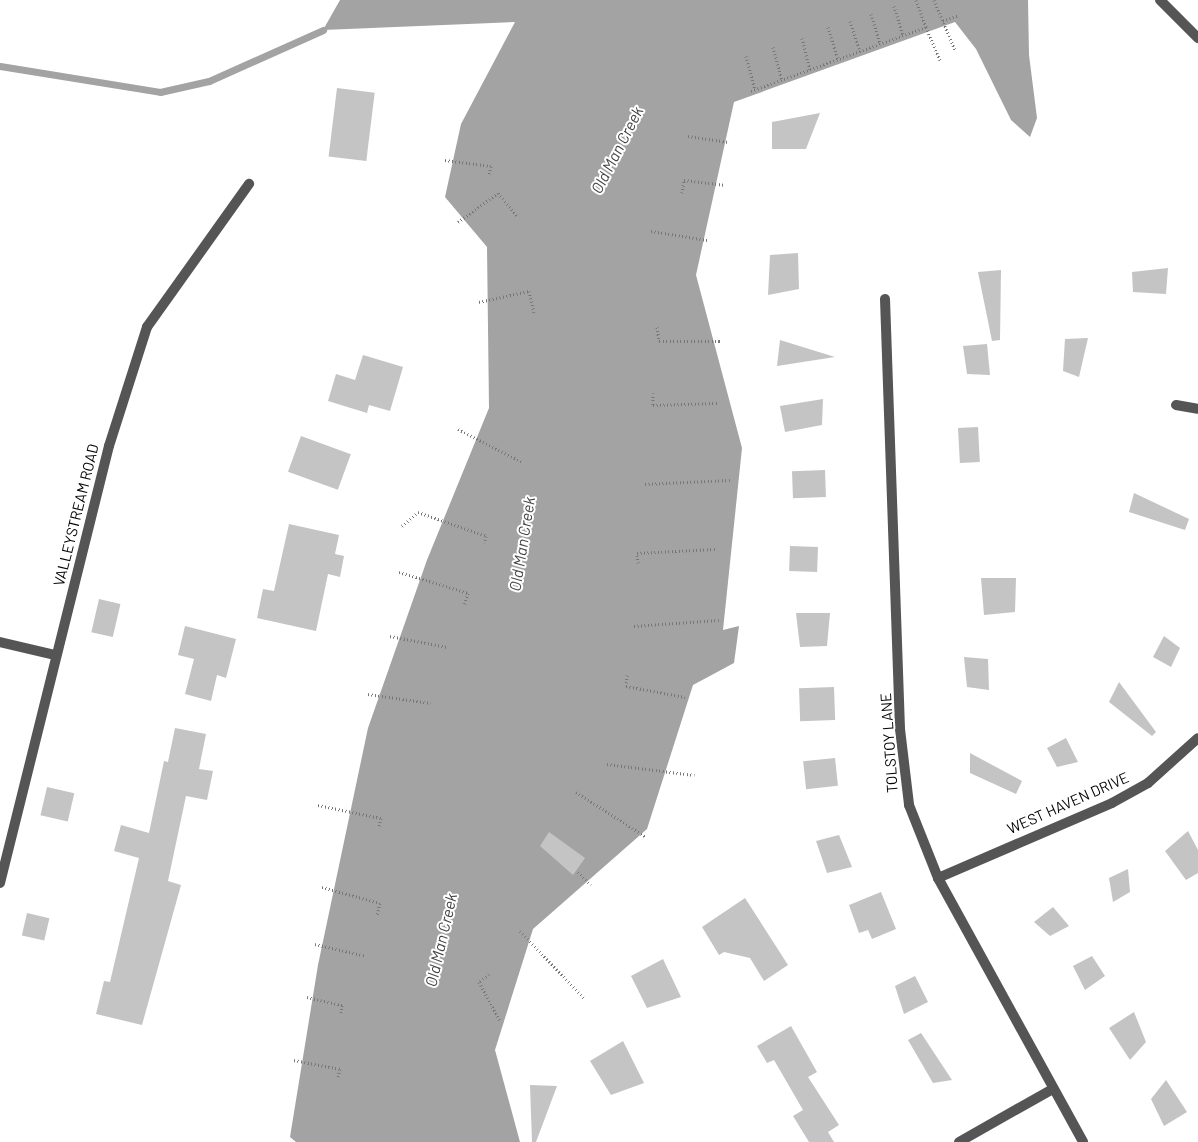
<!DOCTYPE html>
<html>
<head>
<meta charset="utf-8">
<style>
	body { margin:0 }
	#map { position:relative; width:1198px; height:1142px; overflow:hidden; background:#fff; font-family:Barlow,sans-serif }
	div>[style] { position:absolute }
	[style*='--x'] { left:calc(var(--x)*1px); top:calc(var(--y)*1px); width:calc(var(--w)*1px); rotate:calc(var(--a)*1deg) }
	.water>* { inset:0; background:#a3a3a3 }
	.stream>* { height:7px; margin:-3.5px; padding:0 3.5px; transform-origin:3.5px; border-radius:3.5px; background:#a3a3a3 }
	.building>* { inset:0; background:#c4c4c4; transform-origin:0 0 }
	.path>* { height:3px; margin-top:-1.5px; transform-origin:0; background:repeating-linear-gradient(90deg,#777 0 1px,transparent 0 3.5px) }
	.street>* { height:10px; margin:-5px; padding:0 5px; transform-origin:5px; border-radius:5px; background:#555 }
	span { translate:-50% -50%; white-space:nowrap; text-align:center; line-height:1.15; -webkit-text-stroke:4px #fff; paint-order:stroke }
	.street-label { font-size:15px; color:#000 }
	.water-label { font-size:16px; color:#444; font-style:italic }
</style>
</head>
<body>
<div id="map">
	<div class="water">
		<i style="clip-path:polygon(340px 0,1028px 0,1029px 55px,1037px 118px,1030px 137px,1011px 120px,976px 49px,955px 22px,734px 102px,696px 275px,742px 448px,723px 630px,739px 626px,734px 663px,693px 685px,647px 829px,533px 929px,495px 1050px,520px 1142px,296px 1142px,290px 1137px,318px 965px,368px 728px,427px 560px,489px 408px,487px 247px,445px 197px,461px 124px,515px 22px,323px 30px)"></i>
	</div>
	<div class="stream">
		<i style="--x:0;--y:66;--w:162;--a:9.2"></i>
		<i style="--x:160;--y:92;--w:50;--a:-12.7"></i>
		<i style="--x:209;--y:81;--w:125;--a:-24.1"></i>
	</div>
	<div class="building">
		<i style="left:337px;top:88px;width:38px;height:69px;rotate:7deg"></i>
		<i style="clip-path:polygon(820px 113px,806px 149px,772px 149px,772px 122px)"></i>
		<i style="clip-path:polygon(798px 253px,799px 289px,768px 295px,770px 255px)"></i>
		<i style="clip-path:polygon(1168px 268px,1166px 294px,1133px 292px,1132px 272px)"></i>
		<i style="clip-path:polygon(1001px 270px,1000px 340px,992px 341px,978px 272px)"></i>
		<i style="clip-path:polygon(1088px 338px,1079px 377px,1063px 371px,1065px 339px)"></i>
		<i style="clip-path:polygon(780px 340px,835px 357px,777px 366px)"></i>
		<i style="clip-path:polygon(987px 344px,990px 375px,967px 374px,963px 346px)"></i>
		<i style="clip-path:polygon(363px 355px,403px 367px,390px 411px,369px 405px,367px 413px,328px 401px,336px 374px,355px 380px)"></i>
		<i style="clip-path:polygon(823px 399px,822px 425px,785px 432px,780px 406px)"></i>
		<i style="left:978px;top:427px;width:35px;height:20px;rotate:87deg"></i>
		<i style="left:301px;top:436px;width:53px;height:38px;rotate:20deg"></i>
		<i style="left:825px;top:470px;width:27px;height:33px;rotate:88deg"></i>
		<i style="clip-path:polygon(1134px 493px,1189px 519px,1185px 530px,1129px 512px)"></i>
		<i style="clip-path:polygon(289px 524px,339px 535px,335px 554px,344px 556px,340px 577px,328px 574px,316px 631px,257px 618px,263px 589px,274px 591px)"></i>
		<i style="left:790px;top:546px;width:28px;height:25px;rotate:2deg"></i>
		<i style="clip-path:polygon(981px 578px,1016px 578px,1015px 612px,984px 615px)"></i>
		<i style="left:99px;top:599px;width:22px;height:34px;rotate:13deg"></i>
		<i style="clip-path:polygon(796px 613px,830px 613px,827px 646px,800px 647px)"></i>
		<i style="clip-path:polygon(185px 626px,236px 639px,226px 678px,217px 675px,211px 701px,185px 694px,194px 659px,178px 655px)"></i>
		<i style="clip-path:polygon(1164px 636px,1180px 648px,1171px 667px,1153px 657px)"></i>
		<i style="clip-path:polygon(964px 657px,988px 659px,989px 690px,967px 687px)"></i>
		<i style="clip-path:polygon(1119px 682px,1156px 732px,1152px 736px,1109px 702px)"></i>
		<i style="left:834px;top:687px;width:33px;height:35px;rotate:88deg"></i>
		<i style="clip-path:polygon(175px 728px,206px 734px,199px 769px,213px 771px,207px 800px,186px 796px,168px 881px,181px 885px,142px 1025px,96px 1014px,104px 981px,110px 982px,139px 858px,114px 851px,121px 825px,149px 833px,164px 761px,168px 762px)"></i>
		<i style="clip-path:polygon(1066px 738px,1078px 762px,1057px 767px,1047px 748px)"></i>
		<i style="clip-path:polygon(970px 753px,1022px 781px,1016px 794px,970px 773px)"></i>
		<i style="left:835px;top:758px;width:28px;height:32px;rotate:84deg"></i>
		<i style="left:47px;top:787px;width:28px;height:29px;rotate:13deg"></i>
		<i style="clip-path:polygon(1188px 831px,1198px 850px,1198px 873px,1186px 880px,1165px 851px)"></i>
		<i style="clip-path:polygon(549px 832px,585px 858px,573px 875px,540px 846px)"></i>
		<i style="clip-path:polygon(839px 835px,852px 867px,827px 873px,816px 841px)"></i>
		<i style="clip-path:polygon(1128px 869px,1130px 892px,1113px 902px,1109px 878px)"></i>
		<i style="clip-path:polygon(881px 892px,896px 929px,872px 939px,868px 930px,859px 933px,849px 905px)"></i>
		<i style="clip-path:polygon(745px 898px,788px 965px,764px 981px,750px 958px,724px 952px,719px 955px,702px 927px)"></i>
		<i style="clip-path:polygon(1053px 907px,1069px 926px,1050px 936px,1034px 922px)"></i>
		<i style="left:27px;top:913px;width:23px;height:23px;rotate:13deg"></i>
		<i style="clip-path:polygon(1092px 956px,1105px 976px,1085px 990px,1073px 966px)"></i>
		<i style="clip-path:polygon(663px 959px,681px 997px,647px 1008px,631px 976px)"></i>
		<i style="clip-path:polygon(915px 976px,928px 1002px,904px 1014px,895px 986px)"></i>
		<i style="clip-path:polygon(1134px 1012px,1146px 1042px,1130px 1060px,1109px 1028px)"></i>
		<i style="clip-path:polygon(791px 1026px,817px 1072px,808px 1077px,839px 1125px,828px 1132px,834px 1142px,809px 1142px,793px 1116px,803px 1110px,774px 1060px,767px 1063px,757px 1046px)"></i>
		<i style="clip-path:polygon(921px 1033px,952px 1080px,933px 1083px,908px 1040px)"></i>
		<i style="clip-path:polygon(623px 1041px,644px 1083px,611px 1095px,590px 1061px)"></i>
		<i style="clip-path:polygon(1166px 1080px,1187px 1112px,1164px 1126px,1151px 1099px)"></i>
		<i style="clip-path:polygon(530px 1085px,557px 1086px,536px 1142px,532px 1142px)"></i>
	</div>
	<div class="path">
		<i style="--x:916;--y:0;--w:29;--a:70"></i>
		<i style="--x:934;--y:0;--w:54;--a:67.2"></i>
		<i style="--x:894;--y:6;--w:30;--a:73"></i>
		<i style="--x:871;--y:14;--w:30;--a:73"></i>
		<i style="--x:850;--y:21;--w:32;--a:72"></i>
		<i style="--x:943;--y:21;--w:17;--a:-21"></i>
		<i style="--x:828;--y:27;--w:34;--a:73"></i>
		<i style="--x:802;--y:38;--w:32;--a:76"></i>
		<i style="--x:773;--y:47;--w:34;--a:75"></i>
		<i style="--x:746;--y:56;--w:34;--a:75"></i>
		<i style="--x:751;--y:91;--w:186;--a:-20.1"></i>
		<i style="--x:926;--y:27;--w:38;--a:67"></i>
		<i style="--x:688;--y:136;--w:41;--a:8.3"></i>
		<i style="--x:445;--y:160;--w:46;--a:7.4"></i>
		<i style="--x:491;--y:166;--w:9;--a:103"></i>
		<i style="--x:682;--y:193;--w:13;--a:-81"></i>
		<i style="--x:684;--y:180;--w:42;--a:6.8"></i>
		<i style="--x:458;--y:222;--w:49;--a:-35.9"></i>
		<i style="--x:498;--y:193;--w:30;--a:50"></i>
		<i style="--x:651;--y:231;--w:57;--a:9.1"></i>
		<i style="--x:479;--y:302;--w:51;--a:-12.4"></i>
		<i style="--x:529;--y:291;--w:22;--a:77"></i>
		<i style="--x:657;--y:327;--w:14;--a:82"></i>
		<i style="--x:659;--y:341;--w:61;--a:0"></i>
		<i style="--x:653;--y:393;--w:12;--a:90"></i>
		<i style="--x:653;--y:405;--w:65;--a:-1.8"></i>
		<i style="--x:458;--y:429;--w:72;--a:27.3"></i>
		<i style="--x:645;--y:484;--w:85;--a:-2.7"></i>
		<i style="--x:402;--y:526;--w:21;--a:-41"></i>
		<i style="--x:418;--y:512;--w:72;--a:19.4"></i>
		<i style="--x:486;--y:536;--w:7;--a:106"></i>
		<i style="--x:638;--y:563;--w:10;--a:-96"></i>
		<i style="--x:637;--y:553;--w:78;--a:-2.9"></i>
		<i style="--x:399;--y:572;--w:72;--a:16.9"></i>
		<i style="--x:468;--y:593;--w:13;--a:108"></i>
		<i style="--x:634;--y:626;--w:85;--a:-4"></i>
		<i style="--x:390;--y:636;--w:58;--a:10.9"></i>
		<i style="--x:627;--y:675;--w:11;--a:95"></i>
		<i style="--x:626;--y:686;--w:60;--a:10.6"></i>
		<i style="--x:368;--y:694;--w:63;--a:8.3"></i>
		<i style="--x:607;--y:764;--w:88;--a:7.2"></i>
		<i style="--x:576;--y:792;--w:83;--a:32.7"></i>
		<i style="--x:318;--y:805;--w:64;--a:11.7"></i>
		<i style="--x:381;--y:818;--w:9;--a:103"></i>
		<i style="--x:578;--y:872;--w:18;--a:45"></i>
		<i style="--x:322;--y:887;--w:60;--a:15.4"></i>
		<i style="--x:380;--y:903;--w:12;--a:104"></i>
		<i style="--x:520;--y:931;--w:93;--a:46.3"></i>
		<i style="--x:315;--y:944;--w:52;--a:13.2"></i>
		<i style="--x:489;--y:974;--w:13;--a:141"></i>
		<i style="--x:479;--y:982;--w:44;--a:61.7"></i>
		<i style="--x:307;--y:997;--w:36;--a:13"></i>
		<i style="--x:342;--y:1005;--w:8;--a:97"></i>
		<i style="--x:294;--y:1060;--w:47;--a:11.1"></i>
		<i style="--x:340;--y:1069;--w:8;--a:104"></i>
	</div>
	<div class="street">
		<i style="--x:1160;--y:0;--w:54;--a:45"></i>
		<i style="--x:885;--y:299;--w:430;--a:88"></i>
		<i style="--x:900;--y:729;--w:77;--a:83.2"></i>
		<i style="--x:909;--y:805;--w:79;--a:68.3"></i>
		<i style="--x:938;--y:878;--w:301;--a:61.2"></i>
		<i style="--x:1176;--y:405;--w:22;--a:10"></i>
		<i style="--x:0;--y:642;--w:57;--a:13.3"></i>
		<i style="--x:938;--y:878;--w:189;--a:-23.3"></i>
		<i style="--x:1112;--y:803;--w:41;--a:-29.1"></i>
		<i style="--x:1148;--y:783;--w:67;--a:-42"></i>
		<i style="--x:0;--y:883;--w:450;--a:-76"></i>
		<i style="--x:109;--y:446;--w:125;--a:-72.3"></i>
		<i style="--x:147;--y:327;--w:176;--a:-54.5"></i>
		<i style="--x:959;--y:1142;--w:106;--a:-29.5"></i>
	</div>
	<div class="street-label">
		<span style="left:76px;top:515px;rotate:-76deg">VALLEYSTREAM ROAD</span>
		<span style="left:889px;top:743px;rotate:-94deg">TOLSTOY LANE</span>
		<span style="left:1068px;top:803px;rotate:-24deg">WEST HAVEN DRIVE</span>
	</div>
	<div class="water-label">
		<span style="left:617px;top:150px;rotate:-63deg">Old Man Creek</span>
		<span style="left:522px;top:544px;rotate:-81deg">Old Man Creek</span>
		<span style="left:441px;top:940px;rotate:-77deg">Old Man Creek</span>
	</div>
</div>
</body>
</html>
